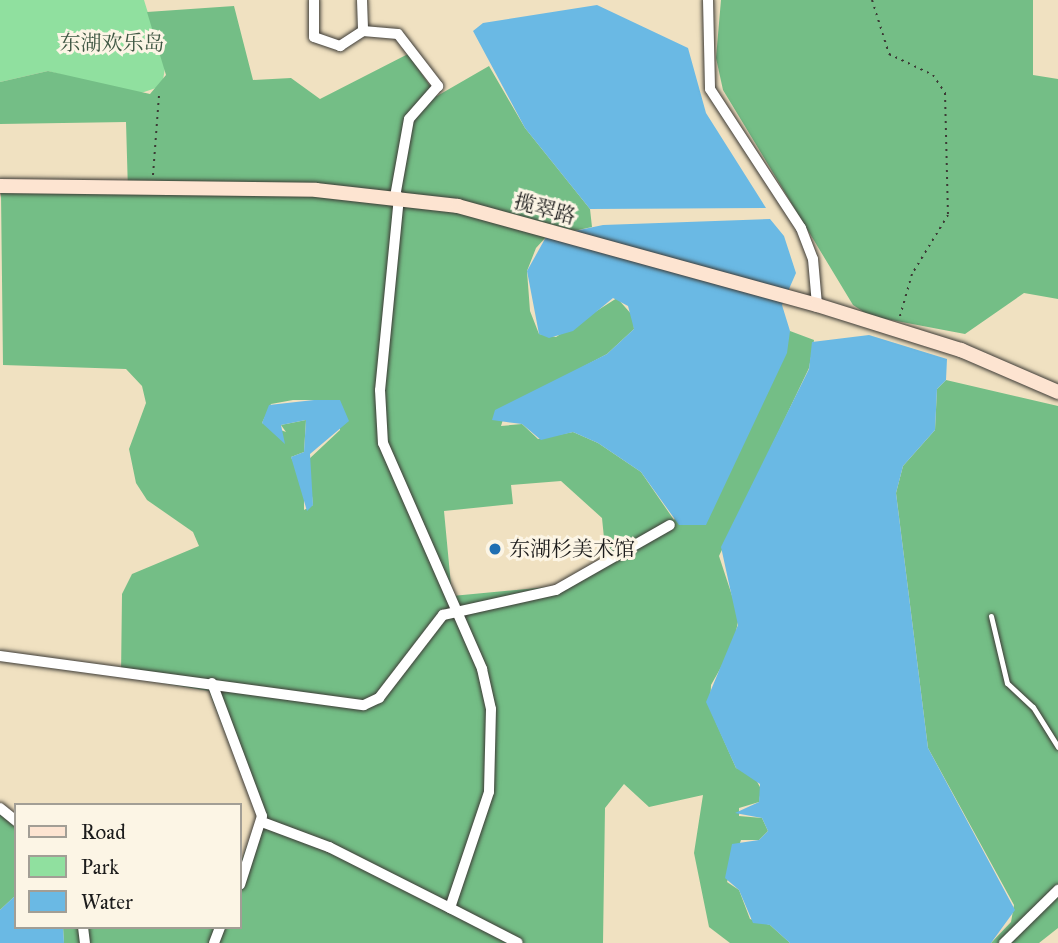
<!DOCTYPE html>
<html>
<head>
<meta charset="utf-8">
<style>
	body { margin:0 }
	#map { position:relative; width:1058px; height:943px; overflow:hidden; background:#f0e1c1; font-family:"IM FELL Great Primer","Noto Serif SC",serif }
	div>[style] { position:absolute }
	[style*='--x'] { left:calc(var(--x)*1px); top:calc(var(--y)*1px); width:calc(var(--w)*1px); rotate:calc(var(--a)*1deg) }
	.green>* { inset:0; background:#90e09f }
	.forest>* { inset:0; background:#74be86 }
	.water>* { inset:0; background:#6ab9e4 }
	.path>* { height:2px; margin-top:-1px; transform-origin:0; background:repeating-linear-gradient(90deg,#3c3a35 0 2px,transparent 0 7px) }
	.roads { filter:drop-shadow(0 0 2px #3c3a35) drop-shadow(0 0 2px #3c3a35) }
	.lane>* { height:5px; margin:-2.5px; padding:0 2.5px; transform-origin:2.5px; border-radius:2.5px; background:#fff }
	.street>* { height:10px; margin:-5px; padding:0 5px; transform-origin:5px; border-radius:5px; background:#fff }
	.secondary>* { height:14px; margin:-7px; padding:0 7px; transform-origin:7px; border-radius:7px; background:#fde4d1 }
	.dots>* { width:19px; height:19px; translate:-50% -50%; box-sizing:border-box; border:4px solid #fcf5e5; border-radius:50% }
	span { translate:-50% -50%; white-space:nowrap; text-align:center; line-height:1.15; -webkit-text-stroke:6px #fcf5e5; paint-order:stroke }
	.park-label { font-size:21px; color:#3f5743 }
	.street-label { font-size:21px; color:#1c1c1c }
	.poi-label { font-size:21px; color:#1c1c1c }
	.left { translate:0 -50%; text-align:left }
	.legend { position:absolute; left:14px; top:803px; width:228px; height:126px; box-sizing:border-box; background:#fcf5e5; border:2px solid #a29e95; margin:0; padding:9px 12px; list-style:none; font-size:21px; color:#1c1c1c }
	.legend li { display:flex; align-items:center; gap:14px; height:35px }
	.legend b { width:35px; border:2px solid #a29e95 }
</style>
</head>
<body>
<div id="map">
	<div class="green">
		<i style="clip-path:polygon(0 0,144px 0,165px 68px,162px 86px,135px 95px,48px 71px,0 82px)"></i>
	</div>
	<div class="forest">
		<i style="clip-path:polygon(721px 0,1033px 0,1033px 75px,1058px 79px,1058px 299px,1024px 293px,965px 334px,870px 316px,853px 305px,723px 90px,716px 58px)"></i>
		<i style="clip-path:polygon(evenodd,234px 6px,253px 80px,291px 78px,320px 99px,408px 54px,437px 96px,489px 66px,525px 128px,590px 209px,592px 227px,546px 237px,536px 248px,527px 271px,530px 311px,539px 334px,556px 337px,617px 298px,633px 316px,634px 329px,607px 354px,507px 407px,501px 426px,522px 424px,538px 439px,573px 432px,598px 443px,641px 472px,674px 520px,790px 331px,814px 340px,809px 368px,719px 556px,739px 617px,733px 646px,711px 685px,710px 709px,736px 768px,753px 774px,761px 789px,759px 802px,739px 808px,739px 816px,762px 818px,768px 831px,759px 840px,741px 840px,727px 882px,739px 890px,750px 919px,770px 925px,790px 943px,730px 943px,709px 927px,694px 853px,703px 795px,649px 807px,624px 784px,605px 808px,603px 943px,64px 943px,63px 927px,240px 927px,240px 865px,258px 816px,209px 691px,121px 676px,122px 594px,132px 574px,199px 546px,193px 532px,147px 500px,136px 483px,129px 449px,146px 403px,142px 386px,126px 369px,3px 365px,1px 193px,128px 192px,126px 122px,0 124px,0 82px,48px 71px,150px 94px,166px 75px,147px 12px,234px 6px,293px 400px,340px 400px,340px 430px,308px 460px,313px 505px,304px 510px,304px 486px,291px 457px,304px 452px,306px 420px,281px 425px,286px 432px,262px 423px,271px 404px,293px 400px,234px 6px,561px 481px,602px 518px,606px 558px,559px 586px,452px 596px,444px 511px,513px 504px,511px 485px,561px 481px)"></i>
		<i style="clip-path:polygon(946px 380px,1058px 406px,1058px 928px,1039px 943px,991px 943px,1011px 922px,1014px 905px,928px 748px,896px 493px,903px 466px,935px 430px,937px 389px)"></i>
		<i style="clip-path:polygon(0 814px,16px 828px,16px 895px,0 910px)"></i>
	</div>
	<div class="water">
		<i style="clip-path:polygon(597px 5px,688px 48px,706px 113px,766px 208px,590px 209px,525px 128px,473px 31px,483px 23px)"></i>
		<i style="clip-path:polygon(770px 219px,784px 236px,796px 273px,782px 305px,790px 331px,787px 353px,706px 525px,679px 525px,641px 472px,598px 443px,573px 432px,541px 440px,522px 424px,492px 420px,495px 410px,607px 354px,634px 329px,628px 306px,613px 298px,573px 331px,549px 338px,539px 334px,527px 271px,546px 237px,603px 225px)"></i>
		<i style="clip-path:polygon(869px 335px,947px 359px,946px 380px,937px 389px,935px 430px,903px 466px,896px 493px,928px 748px,1015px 910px,991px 943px,790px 943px,770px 925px,753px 923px,739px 890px,725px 878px,732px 844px,759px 840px,768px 831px,762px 818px,735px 813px,759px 802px,760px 784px,736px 768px,706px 702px,738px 625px,721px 547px,809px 369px,812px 342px)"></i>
		<i style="clip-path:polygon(314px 400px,340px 400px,349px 421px,310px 454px,313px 505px,307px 511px,291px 457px,304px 452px,306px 420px,281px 425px,285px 444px,262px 423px,269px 405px)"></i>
		<i style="clip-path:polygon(16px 895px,16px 927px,63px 927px,64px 943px,0 943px,0 910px)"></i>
	</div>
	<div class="path">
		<i style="--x:872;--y:0;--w:57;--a:72.5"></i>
		<i style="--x:889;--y:54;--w:49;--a:25.5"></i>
		<i style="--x:933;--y:75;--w:22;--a:56"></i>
		<i style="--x:945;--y:93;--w:122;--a:88.6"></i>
		<i style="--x:948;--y:215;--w:69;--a:121.4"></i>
		<i style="--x:912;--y:274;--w:44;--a:105.9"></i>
		<i style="--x:153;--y:175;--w:80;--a:-85.7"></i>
	</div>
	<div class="roads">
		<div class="lane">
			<i style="--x:991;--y:616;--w:69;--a:76.6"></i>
			<i style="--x:1007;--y:683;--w:35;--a:43"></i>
			<i style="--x:1033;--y:707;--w:47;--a:58"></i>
		</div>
		<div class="street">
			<i style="--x:314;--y:0;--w:37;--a:90"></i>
			<i style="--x:314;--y:37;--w:28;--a:19"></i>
			<i style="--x:340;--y:46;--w:27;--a:-33"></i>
			<i style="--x:362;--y:0;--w:31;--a:88"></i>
			<i style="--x:363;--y:31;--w:35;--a:5"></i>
			<i style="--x:398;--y:34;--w:66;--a:52.4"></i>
			<i style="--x:438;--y:86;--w:44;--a:131.3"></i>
			<i style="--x:409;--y:119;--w:79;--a:100.2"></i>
			<i style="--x:708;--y:0;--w:89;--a:88.7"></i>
			<i style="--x:710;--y:89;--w:166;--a:56.8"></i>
			<i style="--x:801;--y:228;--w:33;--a:69"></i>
			<i style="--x:813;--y:259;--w:46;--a:85"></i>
			<i style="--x:399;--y:197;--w:194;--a:95.6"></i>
			<i style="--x:380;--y:390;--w:53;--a:86.8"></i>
			<i style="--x:383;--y:443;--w:247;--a:66.3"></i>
			<i style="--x:482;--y:669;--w:41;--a:77.3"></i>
			<i style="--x:491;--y:709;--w:83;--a:91.4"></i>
			<i style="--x:489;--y:792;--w:122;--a:108.6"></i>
			<i style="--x:450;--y:908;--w:76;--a:27.2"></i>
			<i style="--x:0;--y:656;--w:367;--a:7.7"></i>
			<i style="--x:364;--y:705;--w:17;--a:-25"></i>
			<i style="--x:379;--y:698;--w:105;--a:-52.4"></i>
			<i style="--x:443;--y:615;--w:116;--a:-12.5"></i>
			<i style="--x:556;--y:590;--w:131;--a:-29.7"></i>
			<i style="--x:212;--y:683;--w:142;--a:69.4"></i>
			<i style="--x:262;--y:816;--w:72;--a:107.7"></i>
			<i style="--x:0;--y:808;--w:21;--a:39"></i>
			<i style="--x:262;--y:822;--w:72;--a:20.5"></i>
			<i style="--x:329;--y:847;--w:136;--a:26.8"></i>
			<i style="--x:83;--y:927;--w:16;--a:83"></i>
			<i style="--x:214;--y:943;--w:17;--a:-69"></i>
			<i style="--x:1004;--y:943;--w:76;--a:-44.5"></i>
		</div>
		<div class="secondary">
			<i style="--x:0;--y:186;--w:316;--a:0.7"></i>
			<i style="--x:316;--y:190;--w:143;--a:6.4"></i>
			<i style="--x:458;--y:206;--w:372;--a:15.4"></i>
			<i style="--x:817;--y:305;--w:151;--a:17.4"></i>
			<i style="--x:961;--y:350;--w:106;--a:23.4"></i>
		</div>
	</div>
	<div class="dots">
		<i style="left:495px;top:549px;background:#1f6fb2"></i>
	</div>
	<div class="park-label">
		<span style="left:112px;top:43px">东湖欢乐岛</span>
	</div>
	<div class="street-label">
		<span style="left:545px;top:209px;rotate:15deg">揽翠路</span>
	</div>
	<div class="poi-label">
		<span class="left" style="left:509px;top:549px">东湖杉美术馆</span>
	</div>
	<ul class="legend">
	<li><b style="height:9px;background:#fde4d1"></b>Road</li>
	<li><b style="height:19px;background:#90e09f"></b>Park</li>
	<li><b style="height:19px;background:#6ab9e4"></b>Water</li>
	</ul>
</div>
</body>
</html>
